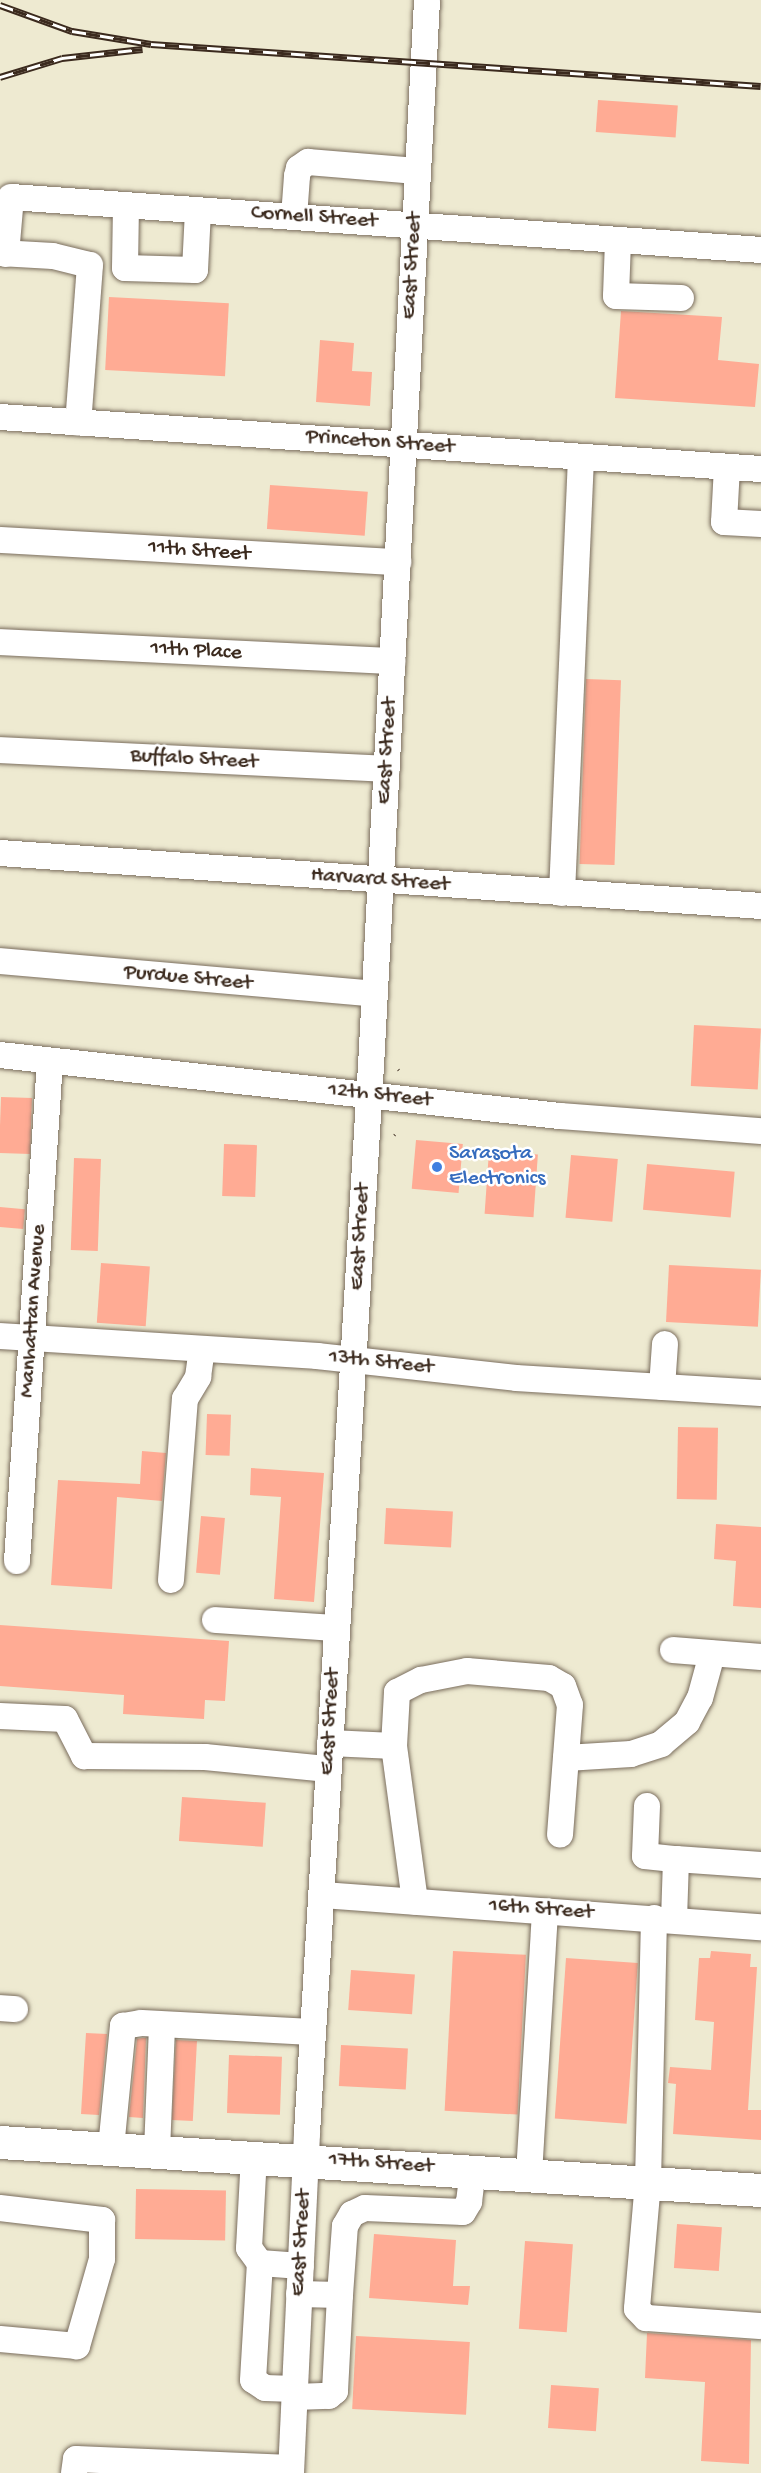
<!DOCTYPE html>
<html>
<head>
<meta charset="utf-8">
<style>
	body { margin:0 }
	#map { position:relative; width:761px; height:2473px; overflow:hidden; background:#eeead1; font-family:"Gochi Hand",sans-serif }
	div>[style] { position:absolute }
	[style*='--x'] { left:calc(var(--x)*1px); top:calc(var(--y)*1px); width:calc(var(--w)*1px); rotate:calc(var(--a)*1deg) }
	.building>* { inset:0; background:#ffab94; transform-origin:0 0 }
	.path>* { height:3px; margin-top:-1.5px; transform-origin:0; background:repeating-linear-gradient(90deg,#7a6d5d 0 1.5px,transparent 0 6px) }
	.roads { filter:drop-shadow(0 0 2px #7a6d5d) drop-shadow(0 0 2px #7a6d5d) }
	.minor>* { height:26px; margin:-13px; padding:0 13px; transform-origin:13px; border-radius:13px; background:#fff }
	.major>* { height:33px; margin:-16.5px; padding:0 16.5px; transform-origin:16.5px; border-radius:16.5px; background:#fff }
	.rail>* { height:7px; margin-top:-3.5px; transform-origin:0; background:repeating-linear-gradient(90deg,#fff 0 14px,#3b2a1e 0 28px); box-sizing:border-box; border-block:2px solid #3b2a1e }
	.dots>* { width:16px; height:16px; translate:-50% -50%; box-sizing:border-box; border:3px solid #fff; border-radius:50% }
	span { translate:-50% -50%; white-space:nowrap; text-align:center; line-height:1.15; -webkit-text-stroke:5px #fff; paint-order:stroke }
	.street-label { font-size:22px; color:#3b2a1e }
	.shop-label { font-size:22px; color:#366cbe }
	.left { translate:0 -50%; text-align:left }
</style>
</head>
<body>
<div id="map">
	<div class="building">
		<i style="left:598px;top:100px;width:80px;height:32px;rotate:4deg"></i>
		<i style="left:109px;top:297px;width:120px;height:73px;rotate:3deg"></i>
		<i style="clip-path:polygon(621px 311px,722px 317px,718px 360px,759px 364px,755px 407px,615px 398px)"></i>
		<i style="clip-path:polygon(320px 340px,354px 343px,352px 371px,372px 372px,370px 406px,316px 402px)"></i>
		<i style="left:270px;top:485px;width:98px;height:44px;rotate:4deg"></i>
		<i style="left:586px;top:679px;width:35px;height:185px;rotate:2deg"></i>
		<i style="left:694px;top:1025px;width:67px;height:61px;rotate:3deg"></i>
		<i style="left:1px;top:1097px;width:31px;height:56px;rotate:2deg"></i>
		<i style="left:416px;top:1140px;width:47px;height:49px;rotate:5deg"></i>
		<i style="left:224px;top:1144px;width:33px;height:52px;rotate:2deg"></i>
		<i style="left:489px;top:1151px;width:49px;height:63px;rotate:4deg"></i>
		<i style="left:571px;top:1155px;width:47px;height:63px;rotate:5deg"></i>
		<i style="left:74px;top:1158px;width:27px;height:92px;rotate:2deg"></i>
		<i style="left:647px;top:1164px;width:88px;height:46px;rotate:5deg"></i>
		<i style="left:0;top:1207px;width:25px;height:20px;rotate:5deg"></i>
		<i style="left:101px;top:1263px;width:49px;height:60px;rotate:4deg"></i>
		<i style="left:669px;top:1265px;width:92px;height:57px;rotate:3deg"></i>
		<i style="left:207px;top:1414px;width:24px;height:41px;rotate:2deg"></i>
		<i style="left:678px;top:1427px;width:40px;height:72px;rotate:1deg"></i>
		<i style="clip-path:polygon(142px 1451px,166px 1453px,162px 1501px,117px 1497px,112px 1589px,51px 1585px,58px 1480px,140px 1484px)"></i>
		<i style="clip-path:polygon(251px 1468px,324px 1473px,314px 1602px,274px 1599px,281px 1497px,250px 1495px)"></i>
		<i style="left:386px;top:1508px;width:67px;height:36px;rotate:3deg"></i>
		<i style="left:201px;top:1516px;width:24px;height:57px;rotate:5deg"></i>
		<i style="clip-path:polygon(716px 1524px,761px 1527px,761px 1608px,733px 1606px,736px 1561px,714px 1559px)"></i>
		<i style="clip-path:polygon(0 1625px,229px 1641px,225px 1701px,205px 1700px,204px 1719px,123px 1714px,124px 1695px,0 1686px)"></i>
		<i style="left:182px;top:1797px;width:84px;height:44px;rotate:4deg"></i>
		<i style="left:453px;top:1951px;width:73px;height:160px;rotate:3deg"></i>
		<i style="clip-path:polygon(711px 1951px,751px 1954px,750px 1967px,757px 1967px,748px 2110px,761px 2110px,761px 2140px,673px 2134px,676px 2084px,668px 2083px,670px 2067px,711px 2070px,714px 2022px,695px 2020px,699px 1958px,710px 1958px)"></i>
		<i style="left:566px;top:1958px;width:72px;height:161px;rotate:4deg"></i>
		<i style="left:351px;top:1970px;width:64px;height:40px;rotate:4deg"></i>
		<i style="clip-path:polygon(86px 2033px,107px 2034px,99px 2115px,81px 2114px)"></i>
		<i style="clip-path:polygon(142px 2038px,146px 2038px,143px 2118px,129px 2117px,137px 2039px)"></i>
		<i style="left:176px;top:2040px;width:21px;height:80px;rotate:3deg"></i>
		<i style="left:341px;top:2045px;width:67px;height:41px;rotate:3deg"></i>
		<i style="left:229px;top:2055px;width:53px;height:58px;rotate:2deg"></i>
		<i style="left:136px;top:2189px;width:90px;height:50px;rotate:1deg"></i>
		<i style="left:677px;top:2224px;width:45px;height:44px;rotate:4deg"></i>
		<i style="clip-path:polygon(374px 2234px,456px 2240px,453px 2286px,470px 2286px,468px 2305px,369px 2298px)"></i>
		<i style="left:525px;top:2241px;width:48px;height:88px;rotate:4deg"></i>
		<i style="clip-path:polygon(647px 2333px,751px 2340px,749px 2464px,701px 2461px,705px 2382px,645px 2378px)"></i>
		<i style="left:356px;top:2336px;width:114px;height:73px;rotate:3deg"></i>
		<i style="left:551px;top:2385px;width:48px;height:43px;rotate:4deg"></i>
	</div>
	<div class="path">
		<i style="--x:398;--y:1069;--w:4;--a:45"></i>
		<i style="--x:394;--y:1135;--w:4;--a:-34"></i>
	</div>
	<div class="roads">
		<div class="minor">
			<i style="--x:126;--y:205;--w:63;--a:90.9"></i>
			<i style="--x:125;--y:268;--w:70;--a:1.6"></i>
			<i style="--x:195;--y:270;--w:60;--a:-87.1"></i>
			<i style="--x:294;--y:217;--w:41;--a:-85.8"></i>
			<i style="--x:297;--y:176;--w:8;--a:-76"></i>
			<i style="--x:299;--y:168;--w:11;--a:-34"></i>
			<i style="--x:308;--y:162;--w:109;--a:4.7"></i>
			<i style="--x:618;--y:241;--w:55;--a:92.1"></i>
			<i style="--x:616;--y:296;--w:65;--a:1.8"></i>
			<i style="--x:0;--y:253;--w:53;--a:3.2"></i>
			<i style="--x:53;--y:256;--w:38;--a:14"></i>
			<i style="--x:90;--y:265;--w:158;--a:94.3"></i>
			<i style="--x:6;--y:254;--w:57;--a:-85"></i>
			<i style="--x:11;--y:197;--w:752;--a:4.04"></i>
			<i style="--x:0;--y:417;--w:763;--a:3.91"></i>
			<i style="--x:727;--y:467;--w:55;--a:93.1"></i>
			<i style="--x:724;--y:522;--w:37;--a:3"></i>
			<i style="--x:0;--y:540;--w:399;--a:3.2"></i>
			<i style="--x:0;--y:642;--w:393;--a:2.8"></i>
			<i style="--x:0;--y:750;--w:387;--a:2.8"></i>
			<i style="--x:0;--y:853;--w:763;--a:3.98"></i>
			<i style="--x:562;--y:893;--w:436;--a:-87.5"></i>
			<i style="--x:0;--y:961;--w:376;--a:5"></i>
			<i style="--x:0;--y:1055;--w:563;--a:6.22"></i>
			<i style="--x:560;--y:1116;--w:202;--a:4.3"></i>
			<i style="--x:0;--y:1336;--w:318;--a:3.6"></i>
			<i style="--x:317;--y:1356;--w:200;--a:6.3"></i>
			<i style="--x:516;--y:1378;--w:245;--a:3.5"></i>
			<i style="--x:662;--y:1387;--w:43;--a:-86"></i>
			<i style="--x:17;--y:1561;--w:501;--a:-86.22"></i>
			<i style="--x:171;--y:1580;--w:182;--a:-85.6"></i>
			<i style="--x:185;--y:1399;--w:26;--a:-59"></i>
			<i style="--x:198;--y:1377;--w:28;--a:-82"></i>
			<i style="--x:215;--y:1620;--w:122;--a:3.8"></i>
			<i style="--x:673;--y:1650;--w:88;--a:4.5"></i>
			<i style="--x:0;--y:1716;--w:65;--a:2.6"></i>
			<i style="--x:65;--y:1719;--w:42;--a:62.8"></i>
			<i style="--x:84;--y:1756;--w:121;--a:0.5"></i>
			<i style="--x:205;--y:1757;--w:124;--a:5.6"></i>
			<i style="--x:330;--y:1743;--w:64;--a:2.7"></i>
			<i style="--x:394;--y:1746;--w:54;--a:-86.8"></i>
			<i style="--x:397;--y:1692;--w:27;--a:-27"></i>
			<i style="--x:421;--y:1680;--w:47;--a:-11.1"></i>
			<i style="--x:467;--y:1671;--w:82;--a:4.9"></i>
			<i style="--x:549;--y:1678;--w:16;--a:30"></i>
			<i style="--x:563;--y:1686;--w:20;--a:70"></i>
			<i style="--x:570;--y:1705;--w:130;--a:94.4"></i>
			<i style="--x:394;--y:1746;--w:157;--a:82.3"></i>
			<i style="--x:566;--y:1758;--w:65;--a:-3.5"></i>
			<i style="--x:631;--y:1754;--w:32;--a:-18"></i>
			<i style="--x:661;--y:1744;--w:34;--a:-40"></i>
			<i style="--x:687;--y:1722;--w:27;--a:-62"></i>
			<i style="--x:700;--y:1698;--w:46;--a:-74.7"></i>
			<i style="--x:647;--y:1806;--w:50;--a:92.3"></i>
			<i style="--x:645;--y:1856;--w:31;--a:6"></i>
			<i style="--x:322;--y:1895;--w:440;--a:4.2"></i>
			<i style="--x:654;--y:1918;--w:264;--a:91.3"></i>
			<i style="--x:648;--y:2182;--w:127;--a:95"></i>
			<i style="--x:637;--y:2309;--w:13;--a:45"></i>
			<i style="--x:646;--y:2318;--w:115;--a:4"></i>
			<i style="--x:674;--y:1920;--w:61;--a:-88.1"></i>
			<i style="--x:676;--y:1859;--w:85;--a:4"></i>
			<i style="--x:0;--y:2008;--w:15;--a:4"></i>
			<i style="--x:111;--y:2148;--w:123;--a:-84.4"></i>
			<i style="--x:123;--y:2026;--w:18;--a:-9"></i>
			<i style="--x:141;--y:2023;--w:172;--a:3"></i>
			<i style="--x:157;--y:2151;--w:126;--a:-87.7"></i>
			<i style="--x:254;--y:2156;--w:92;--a:93.1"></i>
			<i style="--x:249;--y:2248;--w:19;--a:54"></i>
			<i style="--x:529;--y:2174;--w:263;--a:-86.5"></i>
			<i style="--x:0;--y:2208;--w:103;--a:6.7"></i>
			<i style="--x:102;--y:2220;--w:39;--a:90"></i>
			<i style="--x:102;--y:2259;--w:91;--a:106"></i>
			<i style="--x:77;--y:2346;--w:77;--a:-174.8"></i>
			<i style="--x:340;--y:2295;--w:69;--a:-85.9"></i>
			<i style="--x:345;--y:2226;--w:14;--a:-60"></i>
			<i style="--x:352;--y:2214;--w:14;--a:-25"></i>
			<i style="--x:365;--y:2208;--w:98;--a:2.3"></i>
			<i style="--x:463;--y:2212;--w:12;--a:-59"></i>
			<i style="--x:469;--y:2202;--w:31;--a:-83"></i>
			<i style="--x:295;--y:2389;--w:30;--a:-178"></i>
			<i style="--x:265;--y:2388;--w:14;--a:-146"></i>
			<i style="--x:253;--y:2380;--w:117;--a:-86.6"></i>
			<i style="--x:260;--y:2263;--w:41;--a:4.2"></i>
			<i style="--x:295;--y:2397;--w:34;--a:-2"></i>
			<i style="--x:329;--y:2396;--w:8;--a:-40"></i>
			<i style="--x:335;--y:2391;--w:96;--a:-87"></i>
			<i style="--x:340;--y:2295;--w:41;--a:-178.6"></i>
			<i style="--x:74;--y:2473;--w:14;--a:-82"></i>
			<i style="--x:76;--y:2459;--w:215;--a:2.4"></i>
			<i style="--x:291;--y:2473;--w:340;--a:-87.3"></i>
			<i style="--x:307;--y:2133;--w:1069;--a:-86.57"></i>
			<i style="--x:371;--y:1066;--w:1067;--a:-86.99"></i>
		</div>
		<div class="major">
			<i style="--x:0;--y:2142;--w:763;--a:3.61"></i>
		</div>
	</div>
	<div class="rail">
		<i style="--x:0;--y:5;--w:77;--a:19.9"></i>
		<i style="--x:72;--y:31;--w:80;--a:9.3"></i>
		<i style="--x:151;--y:44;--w:611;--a:3.94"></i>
		<i style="--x:0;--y:77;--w:65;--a:-17"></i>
		<i style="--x:62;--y:58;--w:81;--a:-6.4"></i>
	</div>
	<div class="dots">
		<i style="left:437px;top:1167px;background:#3f7fe0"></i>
	</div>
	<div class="street-label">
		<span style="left:314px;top:218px;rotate:4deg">Cornell Street</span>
		<span style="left:413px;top:266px;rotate:-87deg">East Street</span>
		<span style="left:380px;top:443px;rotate:4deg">Princeton Street</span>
		<span style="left:199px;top:552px;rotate:4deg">11th Street</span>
		<span style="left:196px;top:652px;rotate:3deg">11th Place</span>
		<span style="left:388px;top:751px;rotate:-87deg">East Street</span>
		<span style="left:194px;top:760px;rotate:3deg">Buffalo Street</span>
		<span style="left:380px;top:881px;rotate:4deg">Harvard Street</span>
		<span style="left:188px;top:979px;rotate:5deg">Purdue Street</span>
		<span style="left:380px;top:1096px;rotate:6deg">12th Street</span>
		<span style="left:361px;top:1237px;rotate:-87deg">East Street</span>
		<span style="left:34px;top:1311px;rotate:-86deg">Manhattan Avenue</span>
		<span style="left:381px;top:1363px;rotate:6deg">13th Street</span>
		<span style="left:331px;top:1722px;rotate:-87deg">East Street</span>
		<span style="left:541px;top:1910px;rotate:4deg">16th Street</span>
		<span style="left:381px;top:2164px;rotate:4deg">17th Street</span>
		<span style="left:302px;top:2243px;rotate:-87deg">East Street</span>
	</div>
	<div class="shop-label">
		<span class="left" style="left:449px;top:1167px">Sarasota<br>Electronics</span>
	</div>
</div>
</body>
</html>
